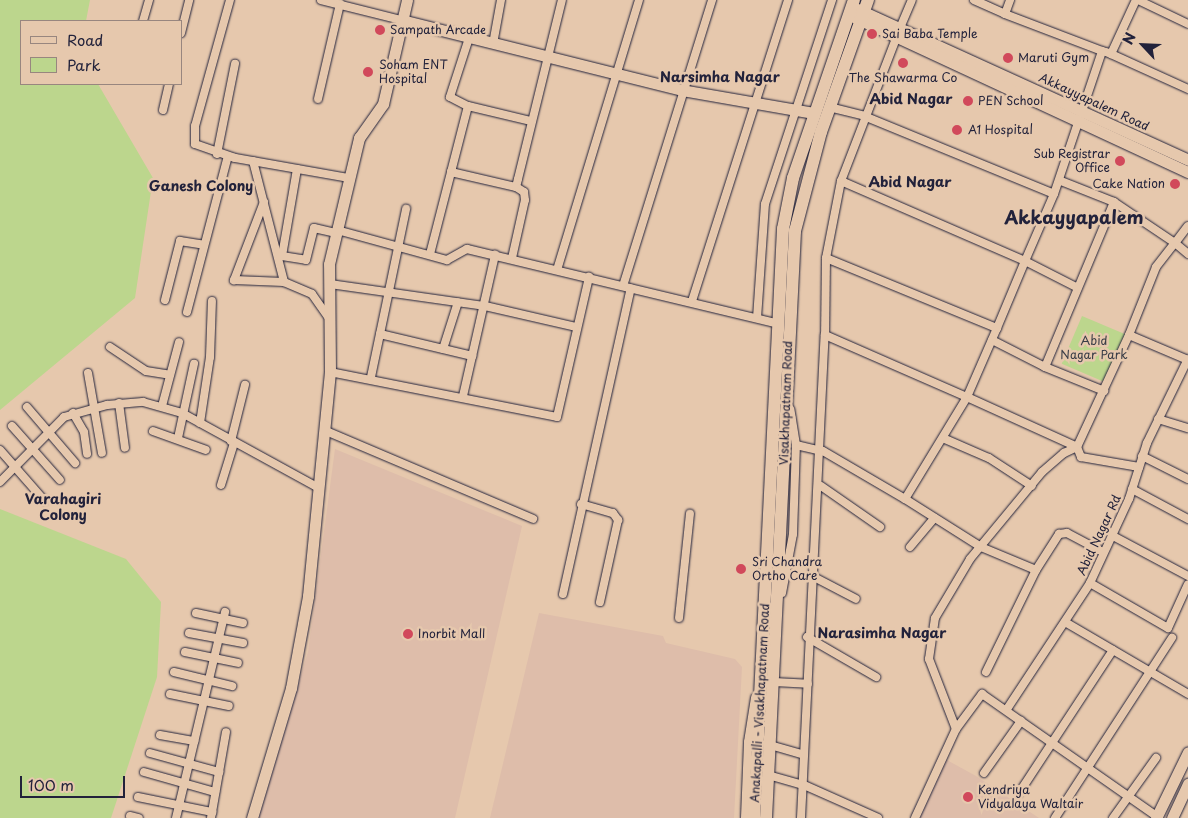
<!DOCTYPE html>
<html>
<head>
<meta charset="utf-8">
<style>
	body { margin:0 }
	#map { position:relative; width:1188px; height:818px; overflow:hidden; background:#e6c8ad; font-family:"Playpen Sans",sans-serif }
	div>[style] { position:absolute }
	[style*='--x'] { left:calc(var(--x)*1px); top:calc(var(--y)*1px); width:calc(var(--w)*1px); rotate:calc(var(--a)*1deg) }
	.built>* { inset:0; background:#debdaa }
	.green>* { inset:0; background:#bcd68d; transform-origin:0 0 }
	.roads { filter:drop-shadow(0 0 1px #22223b) drop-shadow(0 0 1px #22223b) }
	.street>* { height:8px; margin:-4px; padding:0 4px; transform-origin:4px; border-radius:4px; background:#e6c8ad }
	.secondary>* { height:11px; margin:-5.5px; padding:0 5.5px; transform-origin:5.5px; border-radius:5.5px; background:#e6c8ad }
	.primary>* { height:12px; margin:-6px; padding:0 6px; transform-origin:6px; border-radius:6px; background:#e6c8ad }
	.dots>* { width:14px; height:14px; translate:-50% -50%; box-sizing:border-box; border:2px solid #e6c8ad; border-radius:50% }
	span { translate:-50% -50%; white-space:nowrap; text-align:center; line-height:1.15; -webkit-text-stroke:5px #e6c8ad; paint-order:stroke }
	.poi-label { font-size:12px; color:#22223b }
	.left { translate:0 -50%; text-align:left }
	.right { translate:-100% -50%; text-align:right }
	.street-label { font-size:12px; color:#22223b }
	.park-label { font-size:12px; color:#393d47 }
	.neighbourhood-label { font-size:14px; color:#22223b; font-weight:700 }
	.district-label { font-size:18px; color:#22223b; font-weight:700 }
	.legend { position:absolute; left:20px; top:20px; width:162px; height:65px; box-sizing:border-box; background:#e6c8ad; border:1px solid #98867f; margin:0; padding:6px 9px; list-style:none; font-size:15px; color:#22223b }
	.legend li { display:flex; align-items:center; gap:10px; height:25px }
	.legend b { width:25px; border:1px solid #98867f }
	.north { position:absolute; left:1118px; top:20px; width:50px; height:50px; -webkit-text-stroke:4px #e6c8ad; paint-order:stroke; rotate:295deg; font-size:14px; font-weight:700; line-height:20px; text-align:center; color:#22223b }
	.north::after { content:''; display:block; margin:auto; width:18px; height:22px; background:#22223b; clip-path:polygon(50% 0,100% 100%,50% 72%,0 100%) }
	.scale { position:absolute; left:20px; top:776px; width:105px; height:22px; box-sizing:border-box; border:2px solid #22223b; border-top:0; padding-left:6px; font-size:15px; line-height:18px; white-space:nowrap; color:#22223b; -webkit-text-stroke:4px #e6c8ad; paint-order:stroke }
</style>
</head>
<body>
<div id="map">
	<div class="built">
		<i style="clip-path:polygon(335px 449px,522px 526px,455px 818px,257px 818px,308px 652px)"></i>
		<i style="clip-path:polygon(539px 613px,663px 636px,666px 643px,735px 659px,742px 667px,734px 818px,490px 818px)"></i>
		<i style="clip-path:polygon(945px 759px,976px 776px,1039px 818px,919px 818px)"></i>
	</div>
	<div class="green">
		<i style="clip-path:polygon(0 0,90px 0,86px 21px,21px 21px,21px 84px,98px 84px,153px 178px,135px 298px,0 410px)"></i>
		<i style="left:1082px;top:316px;width:47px;height:52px;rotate:23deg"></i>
		<i style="clip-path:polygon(0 509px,126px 559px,161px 602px,157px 677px,111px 818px,0 818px)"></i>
	</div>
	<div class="roads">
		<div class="street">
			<i style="--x:230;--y:0;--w:131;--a:105.5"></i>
			<i style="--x:195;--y:126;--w:18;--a:90"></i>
			<i style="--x:195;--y:144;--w:42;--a:19.3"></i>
			<i style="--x:235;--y:158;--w:115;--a:10"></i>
			<i style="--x:321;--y:0;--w:87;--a:14"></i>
			<i style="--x:974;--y:0;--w:34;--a:24"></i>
			<i style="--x:1138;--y:0;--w:55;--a:25.6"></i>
			<i style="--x:143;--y:21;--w:22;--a:-74"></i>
			<i style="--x:900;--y:28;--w:30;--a:-67"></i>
			<i style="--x:181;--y:33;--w:34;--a:-76"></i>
			<i style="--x:897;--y:36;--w:155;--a:111.1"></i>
			<i style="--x:841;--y:181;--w:201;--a:23.5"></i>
			<i style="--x:1025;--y:261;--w:73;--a:-66.6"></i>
			<i style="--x:469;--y:38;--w:62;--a:107.9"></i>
			<i style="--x:450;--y:97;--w:20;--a:27"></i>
			<i style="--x:468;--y:106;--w:65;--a:13.4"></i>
			<i style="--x:493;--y:44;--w:45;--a:-79.7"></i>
			<i style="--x:1106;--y:52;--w:5;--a:22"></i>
			<i style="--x:1111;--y:54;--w:60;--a:-65.2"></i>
			<i style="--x:1111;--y:54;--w:85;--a:24.4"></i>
			<i style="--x:318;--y:99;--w:98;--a:-77"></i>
			<i style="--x:468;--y:106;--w:68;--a:104.4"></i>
			<i style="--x:451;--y:172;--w:67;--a:13"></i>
			<i style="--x:829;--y:107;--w:36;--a:14"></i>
			<i style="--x:864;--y:116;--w:205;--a:22.3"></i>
			<i style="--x:1054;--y:194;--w:151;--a:-71.4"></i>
			<i style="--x:1102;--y:51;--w:104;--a:-159.1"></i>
			<i style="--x:1005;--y:14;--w:15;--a:-70"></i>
			<i style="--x:163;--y:110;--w:27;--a:-77"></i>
			<i style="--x:217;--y:154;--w:92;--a:-78.7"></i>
			<i style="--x:253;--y:161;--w:125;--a:75.6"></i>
			<i style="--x:284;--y:282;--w:30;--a:23"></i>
			<i style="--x:312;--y:294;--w:29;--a:55"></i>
			<i style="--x:297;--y:169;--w:88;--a:99.8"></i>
			<i style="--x:282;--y:256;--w:24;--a:9"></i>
			<i style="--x:306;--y:260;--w:33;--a:-76"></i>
			<i style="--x:314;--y:228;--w:23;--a:13"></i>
			<i style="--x:841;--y:181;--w:78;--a:101"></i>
			<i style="--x:826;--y:258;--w:185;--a:22.3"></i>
			<i style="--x:997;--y:328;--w:73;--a:-67.3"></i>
			<i style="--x:1025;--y:261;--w:59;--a:27"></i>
			<i style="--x:1061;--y:181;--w:57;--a:21.6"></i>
			<i style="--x:1114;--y:202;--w:73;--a:33.9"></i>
			<i style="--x:1175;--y:243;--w:21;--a:-53"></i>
			<i style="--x:264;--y:202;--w:84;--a:111"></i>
			<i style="--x:234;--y:280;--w:50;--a:2.3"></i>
			<i style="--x:337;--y:230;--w:114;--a:15.3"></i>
			<i style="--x:447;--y:260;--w:23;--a:-29"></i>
			<i style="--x:467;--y:249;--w:318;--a:13.5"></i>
			<i style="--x:430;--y:254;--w:85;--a:-75.6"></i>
			<i style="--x:512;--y:258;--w:59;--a:-77.4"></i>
			<i style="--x:525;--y:200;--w:8;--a:-97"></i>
			<i style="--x:524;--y:192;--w:9;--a:-148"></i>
			<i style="--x:516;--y:187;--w:8;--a:-76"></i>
			<i style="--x:518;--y:179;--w:184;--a:-76.2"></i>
			<i style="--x:826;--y:258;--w:77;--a:90.7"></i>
			<i style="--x:825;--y:335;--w:155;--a:23.6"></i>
			<i style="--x:967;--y:397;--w:75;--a:-66.5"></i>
			<i style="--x:557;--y:270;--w:282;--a:-73.1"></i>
			<i style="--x:330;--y:284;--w:157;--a:8.1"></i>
			<i style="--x:485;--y:306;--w:93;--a:13"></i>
			<i style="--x:623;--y:286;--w:300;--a:-72.7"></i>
			<i style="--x:165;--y:300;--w:61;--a:-75.7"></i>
			<i style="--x:180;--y:241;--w:24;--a:9"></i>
			<i style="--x:692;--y:301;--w:316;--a:-72.3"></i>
			<i style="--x:187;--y:312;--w:161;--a:-75.3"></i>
			<i style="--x:757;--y:318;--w:114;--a:-86"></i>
			<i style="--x:765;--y:204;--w:215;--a:-71.8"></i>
			<i style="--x:380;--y:334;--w:95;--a:13.4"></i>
			<i style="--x:1129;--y:335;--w:73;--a:-68.3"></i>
			<i style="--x:1156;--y:267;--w:31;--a:-52"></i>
			<i style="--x:1175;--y:243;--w:17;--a:40"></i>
			<i style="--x:992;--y:340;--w:59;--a:27"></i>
			<i style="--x:1045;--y:367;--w:179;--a:-67.3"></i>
			<i style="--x:110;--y:347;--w:43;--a:33.7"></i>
			<i style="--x:146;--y:371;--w:24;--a:9"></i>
			<i style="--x:443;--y:349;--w:49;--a:-72.3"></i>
			<i style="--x:1045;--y:367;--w:64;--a:22.1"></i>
			<i style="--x:330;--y:372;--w:231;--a:11.2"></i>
			<i style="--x:557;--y:417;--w:144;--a:-77.1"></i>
			<i style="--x:88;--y:373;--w:81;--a:80.1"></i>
			<i style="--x:371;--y:377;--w:172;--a:-78.2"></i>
			<i style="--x:463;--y:396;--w:145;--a:-77.2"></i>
			<i style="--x:119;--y:403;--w:45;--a:82.4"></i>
			<i style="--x:162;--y:406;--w:66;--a:-75.1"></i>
			<i style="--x:27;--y:407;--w:74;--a:49.4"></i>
			<i style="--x:73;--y:413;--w:22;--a:60"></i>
			<i style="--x:84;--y:432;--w:22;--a:82"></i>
			<i style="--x:1158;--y:419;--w:31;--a:17"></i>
			<i style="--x:200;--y:423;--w:67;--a:-81.4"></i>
			<i style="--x:210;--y:357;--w:56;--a:-88"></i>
			<i style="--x:12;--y:426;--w:72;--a:48.4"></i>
			<i style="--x:153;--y:431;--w:56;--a:19.7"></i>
			<i style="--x:326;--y:431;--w:225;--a:23"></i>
			<i style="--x:178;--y:438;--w:76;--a:-77.8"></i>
			<i style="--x:945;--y:439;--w:48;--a:23.4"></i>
			<i style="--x:989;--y:458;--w:51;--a:33.1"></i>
			<i style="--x:231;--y:441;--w:58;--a:-76"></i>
			<i style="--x:796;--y:445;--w:28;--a:13"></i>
			<i style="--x:823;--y:451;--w:95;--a:30.3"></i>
			<i style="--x:0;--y:450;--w:67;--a:48.7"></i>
			<i style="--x:1142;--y:456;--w:51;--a:26.6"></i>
			<i style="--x:0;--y:482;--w:91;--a:-45.4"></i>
			<i style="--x:64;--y:417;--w:45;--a:-15.6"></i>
			<i style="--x:107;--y:405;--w:36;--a:-5"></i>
			<i style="--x:143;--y:402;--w:41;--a:15.8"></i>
			<i style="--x:182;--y:413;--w:156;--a:28.7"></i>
			<i style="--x:221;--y:485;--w:44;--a:-72.8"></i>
			<i style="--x:821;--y:486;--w:72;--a:34.8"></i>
			<i style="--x:1132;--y:489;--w:64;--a:28.2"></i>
			<i style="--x:581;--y:504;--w:33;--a:16"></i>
			<i style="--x:613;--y:513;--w:9;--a:54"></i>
			<i style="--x:618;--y:520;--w:84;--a:102.4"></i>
			<i style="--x:1113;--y:536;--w:85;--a:28.1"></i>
			<i style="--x:910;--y:547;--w:38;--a:-50"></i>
			<i style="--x:1036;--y:570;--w:60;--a:-157.3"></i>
			<i style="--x:981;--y:547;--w:90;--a:-147.7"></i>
			<i style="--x:905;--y:499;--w:119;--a:-58.7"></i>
			<i style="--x:967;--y:397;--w:121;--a:24.4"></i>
			<i style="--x:1077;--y:447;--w:123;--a:-65.1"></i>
			<i style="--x:1129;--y:335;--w:64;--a:23"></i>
			<i style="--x:814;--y:577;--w:47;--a:27.6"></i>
			<i style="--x:1090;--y:583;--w:90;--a:30"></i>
			<i style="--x:1168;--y:628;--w:48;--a:-65.6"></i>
			<i style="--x:782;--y:593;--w:60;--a:-79.4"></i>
			<i style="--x:793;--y:534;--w:89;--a:-88.1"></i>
			<i style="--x:796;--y:445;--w:36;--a:-99"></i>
			<i style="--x:563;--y:594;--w:313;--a:-77.5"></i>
			<i style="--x:196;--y:613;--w:48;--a:12"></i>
			<i style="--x:679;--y:618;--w:105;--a:-84"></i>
			<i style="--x:1065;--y:622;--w:143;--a:30.3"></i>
			<i style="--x:189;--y:633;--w:55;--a:10.5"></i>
			<i style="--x:807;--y:637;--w:80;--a:30.1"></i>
			<i style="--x:185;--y:652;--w:54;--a:11.7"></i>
			<i style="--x:174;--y:672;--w:60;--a:13.6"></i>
			<i style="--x:986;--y:672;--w:114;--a:-63.9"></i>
			<i style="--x:1036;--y:570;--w:43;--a:-57.4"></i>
			<i style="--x:1059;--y:534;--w:8;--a:-7"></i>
			<i style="--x:1067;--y:533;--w:40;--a:28"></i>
			<i style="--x:774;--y:682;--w:34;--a:3"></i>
			<i style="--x:170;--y:694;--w:60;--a:11.5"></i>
			<i style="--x:1007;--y:709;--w:151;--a:-56.6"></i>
			<i style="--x:1090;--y:583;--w:93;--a:-65.1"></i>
			<i style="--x:1129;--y:499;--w:59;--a:-72.2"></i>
			<i style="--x:1147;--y:443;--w:93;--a:-64"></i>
			<i style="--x:956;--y:729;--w:75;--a:-111.1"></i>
			<i style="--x:929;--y:659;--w:41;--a:-81.7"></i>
			<i style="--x:935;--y:618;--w:69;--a:-59.3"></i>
			<i style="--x:970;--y:559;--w:113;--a:-50.4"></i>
			<i style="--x:1042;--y:472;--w:29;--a:-41"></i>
			<i style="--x:1064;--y:453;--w:14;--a:-25"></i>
			<i style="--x:1077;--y:447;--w:11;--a:68"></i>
			<i style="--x:1081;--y:457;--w:59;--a:9.8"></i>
			<i style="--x:160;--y:735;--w:35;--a:10"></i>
			<i style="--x:770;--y:745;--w:33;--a:16"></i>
			<i style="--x:150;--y:753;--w:72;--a:15.4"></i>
			<i style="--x:144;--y:772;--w:74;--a:15.7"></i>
			<i style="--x:984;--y:773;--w:64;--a:-54.6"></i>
			<i style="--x:768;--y:775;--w:37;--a:16"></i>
			<i style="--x:804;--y:785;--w:81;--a:24"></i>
			<i style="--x:1019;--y:793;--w:171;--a:-56.7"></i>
			<i style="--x:138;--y:797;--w:76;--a:11.5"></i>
			<i style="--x:130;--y:816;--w:9;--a:13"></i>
			<i style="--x:176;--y:818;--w:212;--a:-76.6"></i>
			<i style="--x:211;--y:818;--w:87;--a:-80.1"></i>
			<i style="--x:745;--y:818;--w:76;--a:-87.7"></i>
			<i style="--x:748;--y:742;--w:45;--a:-81"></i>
			<i style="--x:801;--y:818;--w:484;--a:-87.2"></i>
			<i style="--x:915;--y:818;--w:98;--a:-65.3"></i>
			<i style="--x:956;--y:729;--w:44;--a:-53.4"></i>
			<i style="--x:982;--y:694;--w:216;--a:35"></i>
			<i style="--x:1055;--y:818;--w:215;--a:-57"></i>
			<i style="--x:1113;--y:818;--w:74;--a:-54.4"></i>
		</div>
		<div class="secondary">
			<i style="--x:855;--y:8;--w:366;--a:24.5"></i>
			<i style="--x:854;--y:17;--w:368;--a:24.9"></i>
			<i style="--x:405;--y:21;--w:285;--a:14"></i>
			<i style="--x:682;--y:90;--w:134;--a:9.9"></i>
			<i style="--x:252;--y:818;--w:136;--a:-73.3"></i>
			<i style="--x:291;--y:688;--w:94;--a:-79.5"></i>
			<i style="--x:308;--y:596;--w:225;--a:-84.4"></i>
			<i style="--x:330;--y:372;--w:108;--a:-90.5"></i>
			<i style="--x:329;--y:264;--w:130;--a:-76.6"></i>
			<i style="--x:359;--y:138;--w:42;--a:-54.8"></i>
			<i style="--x:383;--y:104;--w:107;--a:-77"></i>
			<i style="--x:1156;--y:818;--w:73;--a:-64.1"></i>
			<i style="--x:1172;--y:818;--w:38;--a:-65"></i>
		</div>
		<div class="primary">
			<i style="--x:754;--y:818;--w:590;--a:-87.18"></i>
			<i style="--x:783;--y:229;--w:52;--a:-78.9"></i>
			<i style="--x:793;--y:178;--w:188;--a:-71.1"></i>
			<i style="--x:766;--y:818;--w:588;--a:-87.17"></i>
			<i style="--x:795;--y:231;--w:102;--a:-75.3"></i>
			<i style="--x:821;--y:132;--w:140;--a:-70.4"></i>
		</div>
	</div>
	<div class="dots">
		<i style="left:380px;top:30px;background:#d1495b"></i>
		<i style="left:872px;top:34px;background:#d1495b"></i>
		<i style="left:1008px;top:58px;background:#d1495b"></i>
		<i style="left:903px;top:63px;background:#d1495b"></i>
		<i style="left:368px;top:72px;background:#d1495b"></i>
		<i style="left:968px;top:101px;background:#d1495b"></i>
		<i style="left:957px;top:130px;background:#d1495b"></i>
		<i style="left:1120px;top:161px;background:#d1495b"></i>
		<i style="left:1175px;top:184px;background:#d1495b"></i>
		<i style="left:741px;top:569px;background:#d1495b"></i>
		<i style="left:408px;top:634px;background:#d1495b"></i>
		<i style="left:968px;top:797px;background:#d1495b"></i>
	</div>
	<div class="poi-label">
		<span class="left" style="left:390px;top:30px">Sampath Arcade</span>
		<span class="left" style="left:882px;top:34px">Sai Baba Temple</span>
		<span class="left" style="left:1018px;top:58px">Maruti Gym</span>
		<span class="left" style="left:379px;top:72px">Soham ENT<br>Hospital</span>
		<span style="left:903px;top:78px">The Shawarma Co</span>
		<span class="left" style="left:978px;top:101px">PEN School</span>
		<span class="left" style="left:968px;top:130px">A1 Hospital</span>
		<span class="right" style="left:1110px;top:161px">Sub Registrar<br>Office</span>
		<span class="right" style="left:1165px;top:184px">Cake Nation</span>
		<span class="left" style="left:752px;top:569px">Sri Chandra<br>Ortho Care</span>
		<span class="left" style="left:418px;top:634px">Inorbit Mall</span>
		<span class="left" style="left:978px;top:797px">Kendriya<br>Vidyalaya Waltair</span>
	</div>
	<div class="street-label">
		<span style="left:1094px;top:102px;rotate:25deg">Akkayyapalem Road</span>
		<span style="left:786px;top:403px;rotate:-88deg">Visakhapatnam Road</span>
		<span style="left:1099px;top:535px;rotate:-65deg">Abid Nagar Rd</span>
		<span style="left:760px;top:703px;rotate:-87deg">Anakapalli - Visakhapatnam Road</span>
	</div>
	<div class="park-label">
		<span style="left:1094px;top:348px">Abid<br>Nagar Park</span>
	</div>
	<div class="neighbourhood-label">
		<span style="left:720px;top:77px">Narsimha Nagar</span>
		<span style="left:911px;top:99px">Abid Nagar</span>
		<span style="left:910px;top:182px">Abid Nagar</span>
		<span style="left:201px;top:186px">Ganesh Colony</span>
		<span style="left:63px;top:507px">Varahagiri<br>Colony</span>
		<span style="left:882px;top:633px">Narasimha Nagar</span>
	</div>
	<div class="district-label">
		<span style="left:1074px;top:217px">Akkayyapalem</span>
	</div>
	<ul class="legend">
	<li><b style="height:6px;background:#e6c8ad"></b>Road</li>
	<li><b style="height:14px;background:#bcd68d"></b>Park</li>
	</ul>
	<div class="north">N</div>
	<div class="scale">100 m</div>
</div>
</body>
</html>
